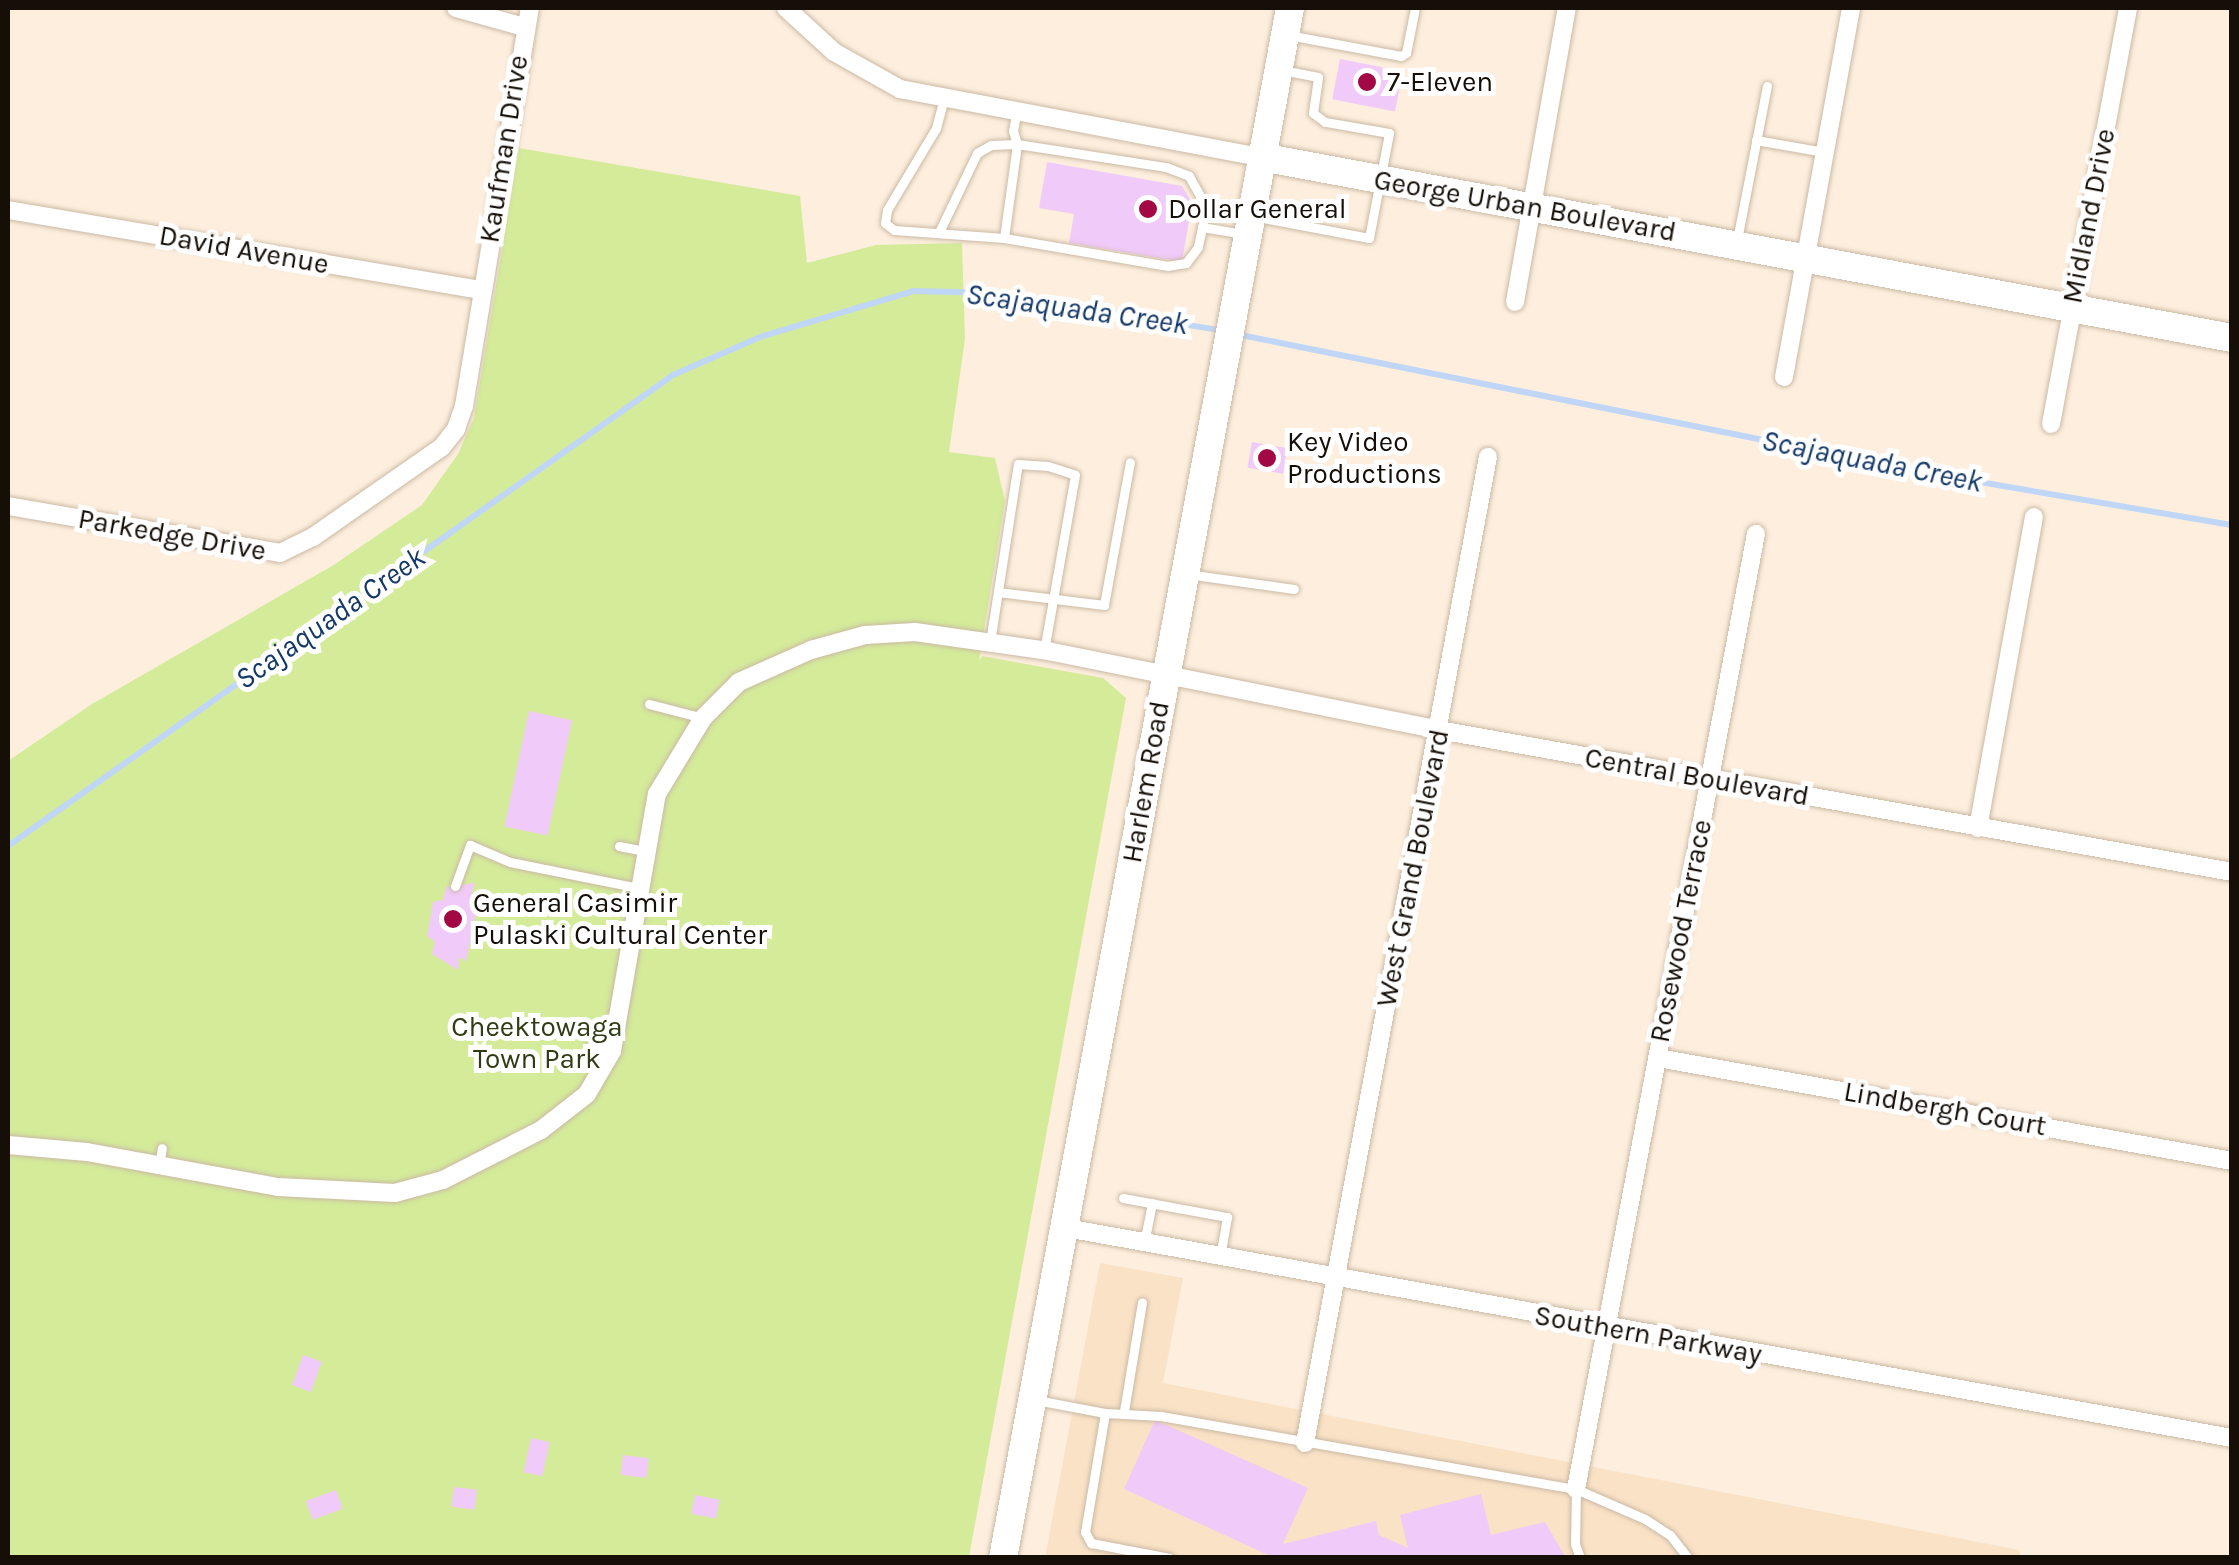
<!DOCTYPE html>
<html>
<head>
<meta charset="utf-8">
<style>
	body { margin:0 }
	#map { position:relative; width:2239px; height:1565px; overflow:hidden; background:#fdeedd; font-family:Karla,sans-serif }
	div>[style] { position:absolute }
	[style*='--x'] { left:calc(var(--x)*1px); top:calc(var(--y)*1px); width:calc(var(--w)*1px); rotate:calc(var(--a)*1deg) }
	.built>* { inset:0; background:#fae2c6 }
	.green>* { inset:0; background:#d4eb9a }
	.stream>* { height:6px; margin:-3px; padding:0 3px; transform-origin:3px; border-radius:3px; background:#c0d6f6 }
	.building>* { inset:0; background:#f0caf9; transform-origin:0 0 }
	.roads { filter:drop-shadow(0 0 2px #cab9a4) drop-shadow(0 0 2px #cab9a4) }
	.lane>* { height:9px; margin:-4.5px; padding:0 4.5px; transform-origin:4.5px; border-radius:4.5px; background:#fff }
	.street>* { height:18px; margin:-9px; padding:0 9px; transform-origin:9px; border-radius:9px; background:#fff }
	.secondary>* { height:28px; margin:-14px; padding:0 14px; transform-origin:14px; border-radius:14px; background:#fff }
	.dots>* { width:28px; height:28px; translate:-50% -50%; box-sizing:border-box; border:5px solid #fff; border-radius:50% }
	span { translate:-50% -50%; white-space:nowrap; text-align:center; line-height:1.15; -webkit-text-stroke:10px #fff; paint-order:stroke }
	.poi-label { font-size:28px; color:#150f08 }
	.left { translate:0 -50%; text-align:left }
	.street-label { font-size:28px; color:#150f08 }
	.park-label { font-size:28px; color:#323c14 }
	.water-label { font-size:30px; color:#143868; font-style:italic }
	.frame { position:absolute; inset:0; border:10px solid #150f08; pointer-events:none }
</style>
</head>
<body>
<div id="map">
	<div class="built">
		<i style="clip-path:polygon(1100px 1263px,1183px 1278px,1163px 1383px,2019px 1550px,2021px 1557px,1045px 1558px)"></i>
	</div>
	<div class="green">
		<i style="clip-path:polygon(519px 148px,800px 196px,807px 263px,876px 245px,962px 243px,965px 339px,949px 452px,995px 458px,1005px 501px,979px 661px,982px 656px,1103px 678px,1126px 698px,969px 1557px,8px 1558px,8px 761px,92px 704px,332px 566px,422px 505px,458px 454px,474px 418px)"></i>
	</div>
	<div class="stream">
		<i style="--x:1236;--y:334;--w:705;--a:11.37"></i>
		<i style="--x:1927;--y:473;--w:309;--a:9.7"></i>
		<i style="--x:8;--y:846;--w:815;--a:-35.31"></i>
		<i style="--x:673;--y:375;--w:95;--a:-23.6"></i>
		<i style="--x:760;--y:337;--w:160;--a:-16.7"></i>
		<i style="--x:913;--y:291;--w:82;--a:1.4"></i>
		<i style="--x:995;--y:293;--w:232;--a:9.4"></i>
	</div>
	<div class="building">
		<i style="left:1340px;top:59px;width:64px;height:41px;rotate:11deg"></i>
		<i style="clip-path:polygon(1047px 162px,1182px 186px,1192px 203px,1182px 262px,1069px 243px,1074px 214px,1039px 208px)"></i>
		<i style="left:1252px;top:442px;width:36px;height:26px;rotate:10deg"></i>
		<i style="left:529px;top:711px;width:44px;height:118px;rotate:12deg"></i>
		<i style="clip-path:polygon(475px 883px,471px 895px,480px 894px,466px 961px,459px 957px,458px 970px,432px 954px,435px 942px,427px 936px,433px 902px,443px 900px,446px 887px)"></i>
		<i style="left:303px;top:1355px;width:20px;height:32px;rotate:20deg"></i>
		<i style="clip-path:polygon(1155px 1420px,1308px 1488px,1283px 1544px,1376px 1521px,1379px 1535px,1408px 1548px,1400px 1515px,1481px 1494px,1491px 1535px,1545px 1522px,1566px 1558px,1275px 1558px,1124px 1489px)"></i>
		<i style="left:531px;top:1438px;width:19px;height:35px;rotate:12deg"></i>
		<i style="left:623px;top:1455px;width:26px;height:20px;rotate:7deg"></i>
		<i style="left:454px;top:1487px;width:23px;height:20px;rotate:7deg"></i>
		<i style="left:336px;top:1490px;width:20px;height:32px;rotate:70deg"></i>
		<i style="left:695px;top:1495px;width:25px;height:19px;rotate:11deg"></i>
	</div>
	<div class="roads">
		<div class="lane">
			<i style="--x:1288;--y:35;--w:115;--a:10.5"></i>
			<i style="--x:1401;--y:56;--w:6;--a:-31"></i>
			<i style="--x:1406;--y:53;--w:46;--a:-78.7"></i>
			<i style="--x:1756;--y:140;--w:69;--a:10"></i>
			<i style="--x:1258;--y:217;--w:113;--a:10.7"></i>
			<i style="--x:1369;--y:238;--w:107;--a:-79.2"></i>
			<i style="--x:1389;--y:133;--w:65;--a:-170.2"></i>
			<i style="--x:1325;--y:122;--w:15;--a:-143"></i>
			<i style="--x:1313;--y:113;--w:36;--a:-82"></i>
			<i style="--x:1318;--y:77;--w:38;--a:-169"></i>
			<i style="--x:1202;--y:227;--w:43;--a:9.5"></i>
			<i style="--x:940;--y:230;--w:85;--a:-64.3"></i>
			<i style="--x:977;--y:153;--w:16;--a:-30"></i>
			<i style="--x:991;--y:145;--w:26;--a:-2"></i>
			<i style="--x:1017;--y:144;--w:151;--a:8.8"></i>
			<i style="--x:1166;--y:167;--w:25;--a:21"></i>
			<i style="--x:1189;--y:176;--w:23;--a:61"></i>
			<i style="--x:1200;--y:196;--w:22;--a:80"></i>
			<i style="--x:1204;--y:218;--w:30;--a:102"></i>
			<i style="--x:1198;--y:247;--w:20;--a:127"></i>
			<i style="--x:1186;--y:263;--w:18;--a:171"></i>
			<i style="--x:1168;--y:266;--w:166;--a:-170.3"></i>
			<i style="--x:1004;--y:238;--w:110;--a:-175.8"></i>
			<i style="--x:894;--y:230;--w:11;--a:-142"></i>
			<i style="--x:885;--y:223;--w:13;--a:-81"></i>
			<i style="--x:887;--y:210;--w:96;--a:-59.1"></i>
			<i style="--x:936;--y:128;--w:30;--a:-75"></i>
			<i style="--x:1004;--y:238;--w:95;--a:-82.1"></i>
			<i style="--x:1017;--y:144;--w:14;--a:-107"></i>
			<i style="--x:1013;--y:131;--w:17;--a:-80"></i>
			<i style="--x:1737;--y:240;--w:157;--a:-79"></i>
			<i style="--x:1187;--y:574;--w:108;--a:8"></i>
			<i style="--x:998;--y:592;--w:107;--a:7"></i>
			<i style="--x:1104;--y:605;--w:145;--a:-79.7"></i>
			<i style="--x:990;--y:642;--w:180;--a:-81.1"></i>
			<i style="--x:1018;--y:464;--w:30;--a:4"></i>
			<i style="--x:1048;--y:466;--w:28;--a:18"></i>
			<i style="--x:1075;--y:475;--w:179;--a:100"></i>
			<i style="--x:649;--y:704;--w:56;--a:14.5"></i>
			<i style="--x:619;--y:846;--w:25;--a:11"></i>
			<i style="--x:455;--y:886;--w:44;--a:-69.9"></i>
			<i style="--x:470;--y:845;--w:43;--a:23"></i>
			<i style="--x:510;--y:862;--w:132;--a:11.4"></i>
			<i style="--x:590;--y:1047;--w:22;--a:10"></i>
			<i style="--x:159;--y:1166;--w:18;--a:-81"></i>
			<i style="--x:1123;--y:1198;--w:106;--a:10.4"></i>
			<i style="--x:1227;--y:1217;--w:41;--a:99.9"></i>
			<i style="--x:1144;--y:1243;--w:41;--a:-78.7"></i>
			<i style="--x:1036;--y:1400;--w:70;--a:10.7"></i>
			<i style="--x:1105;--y:1413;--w:56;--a:3.1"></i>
			<i style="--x:1161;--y:1416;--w:421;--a:10"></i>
			<i style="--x:1576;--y:1489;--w:75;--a:23.5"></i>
			<i style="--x:1645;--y:1519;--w:30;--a:33"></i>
			<i style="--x:1670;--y:1535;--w:29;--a:52"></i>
			<i style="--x:1124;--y:1411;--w:110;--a:-80.6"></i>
			<i style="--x:1105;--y:1413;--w:121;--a:99.5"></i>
			<i style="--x:1085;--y:1532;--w:13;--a:61"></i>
			<i style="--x:1091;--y:1543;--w:80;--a:10.8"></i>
			<i style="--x:1576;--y:1489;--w:55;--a:91"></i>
			<i style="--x:1575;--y:1544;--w:15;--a:70"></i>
		</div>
		<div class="street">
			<i style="--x:456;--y:8;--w:71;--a:15.6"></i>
			<i style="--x:786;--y:8;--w:65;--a:42.5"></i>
			<i style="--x:834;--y:52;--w:76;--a:29.3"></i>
			<i style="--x:900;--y:89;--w:367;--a:10.7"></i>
			<i style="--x:8;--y:210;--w:480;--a:9.6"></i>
			<i style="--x:1515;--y:302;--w:299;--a:-80"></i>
			<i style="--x:1784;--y:377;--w:375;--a:-79.7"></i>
			<i style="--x:2051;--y:424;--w:423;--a:-79.5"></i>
			<i style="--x:8;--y:506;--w:276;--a:9.8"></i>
			<i style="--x:280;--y:553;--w:37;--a:-26"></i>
			<i style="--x:313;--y:537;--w:157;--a:-34.9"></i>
			<i style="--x:442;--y:447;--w:23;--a:-52"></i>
			<i style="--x:456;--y:429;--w:24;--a:-71"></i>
			<i style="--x:464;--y:406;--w:403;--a:-80.6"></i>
			<i style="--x:1978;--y:828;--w:316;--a:-79.8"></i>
			<i style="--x:1658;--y:1058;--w:583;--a:10.17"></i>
			<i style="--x:8;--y:1145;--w:79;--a:5.1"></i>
			<i style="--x:87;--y:1152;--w:194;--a:10.4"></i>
			<i style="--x:278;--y:1187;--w:117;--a:2.9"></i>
			<i style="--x:395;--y:1193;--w:50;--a:-15.2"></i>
			<i style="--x:443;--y:1180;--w:110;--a:-27"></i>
			<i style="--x:541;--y:1130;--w:58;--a:-38"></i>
			<i style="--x:587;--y:1094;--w:50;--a:-59.8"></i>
			<i style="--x:612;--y:1051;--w:261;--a:-80.1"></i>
			<i style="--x:657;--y:794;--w:89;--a:-58.8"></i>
			<i style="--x:703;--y:718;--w:51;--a:-45"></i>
			<i style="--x:739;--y:682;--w:79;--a:-24"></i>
			<i style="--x:811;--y:650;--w:56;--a:-15.5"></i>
			<i style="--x:865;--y:635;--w:50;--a:-3.4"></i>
			<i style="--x:915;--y:632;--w:134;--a:8.1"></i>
			<i style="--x:1048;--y:651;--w:399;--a:11.4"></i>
			<i style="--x:1439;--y:730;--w:806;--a:10.15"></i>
			<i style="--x:1066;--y:1228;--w:1185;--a:10.21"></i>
			<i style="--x:1305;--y:1443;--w:1003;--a:-79.49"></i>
			<i style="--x:1576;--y:1489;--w:972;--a:-79.33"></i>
		</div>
		<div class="secondary">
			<i style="--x:1261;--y:157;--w:988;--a:10.56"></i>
			<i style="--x:1003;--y:1558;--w:1576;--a:-79.51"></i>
		</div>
	</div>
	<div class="dots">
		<i style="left:1367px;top:82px;background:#a20844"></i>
		<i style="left:1148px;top:209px;background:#a20844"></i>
		<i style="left:1267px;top:458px;background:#a20844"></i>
		<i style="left:453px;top:919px;background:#a20844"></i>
	</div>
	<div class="poi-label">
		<span class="left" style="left:1387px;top:82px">7-Eleven</span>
		<span class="left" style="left:1168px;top:209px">Dollar General</span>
		<span class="left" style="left:1287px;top:458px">Key Video<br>Productions</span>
		<span class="left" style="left:473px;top:919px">General Casimir<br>Pulaski Cultural Center</span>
	</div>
	<div class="street-label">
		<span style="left:504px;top:149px;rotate:-81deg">Kaufman Drive</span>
		<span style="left:1525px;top:206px;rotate:10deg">George Urban Boulevard</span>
		<span style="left:2089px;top:216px;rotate:-79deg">Midland Drive</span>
		<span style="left:244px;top:250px;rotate:10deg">David Avenue</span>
		<span style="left:172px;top:535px;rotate:10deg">Parkedge Drive</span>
		<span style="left:1697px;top:777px;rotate:10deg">Central Boulevard</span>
		<span style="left:1146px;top:782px;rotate:-80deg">Harlem Road</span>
		<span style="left:1413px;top:868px;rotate:-79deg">West Grand Boulevard</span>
		<span style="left:1681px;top:931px;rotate:-79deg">Rosewood Terrace</span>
		<span style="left:1945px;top:1109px;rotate:10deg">Lindbergh Court</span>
		<span style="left:1648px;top:1335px;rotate:10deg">Southern Parkway</span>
	</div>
	<div class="park-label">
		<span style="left:537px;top:1043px">Cheektowaga<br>Town Park</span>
	</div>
	<div class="water-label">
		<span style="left:1077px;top:309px;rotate:8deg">Scajaquada Creek</span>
		<span style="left:1872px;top:461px;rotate:11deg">Scajaquada Creek</span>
		<span style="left:330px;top:618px;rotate:-35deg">Scajaquada Creek</span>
	</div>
	<div class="frame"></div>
</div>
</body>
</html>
